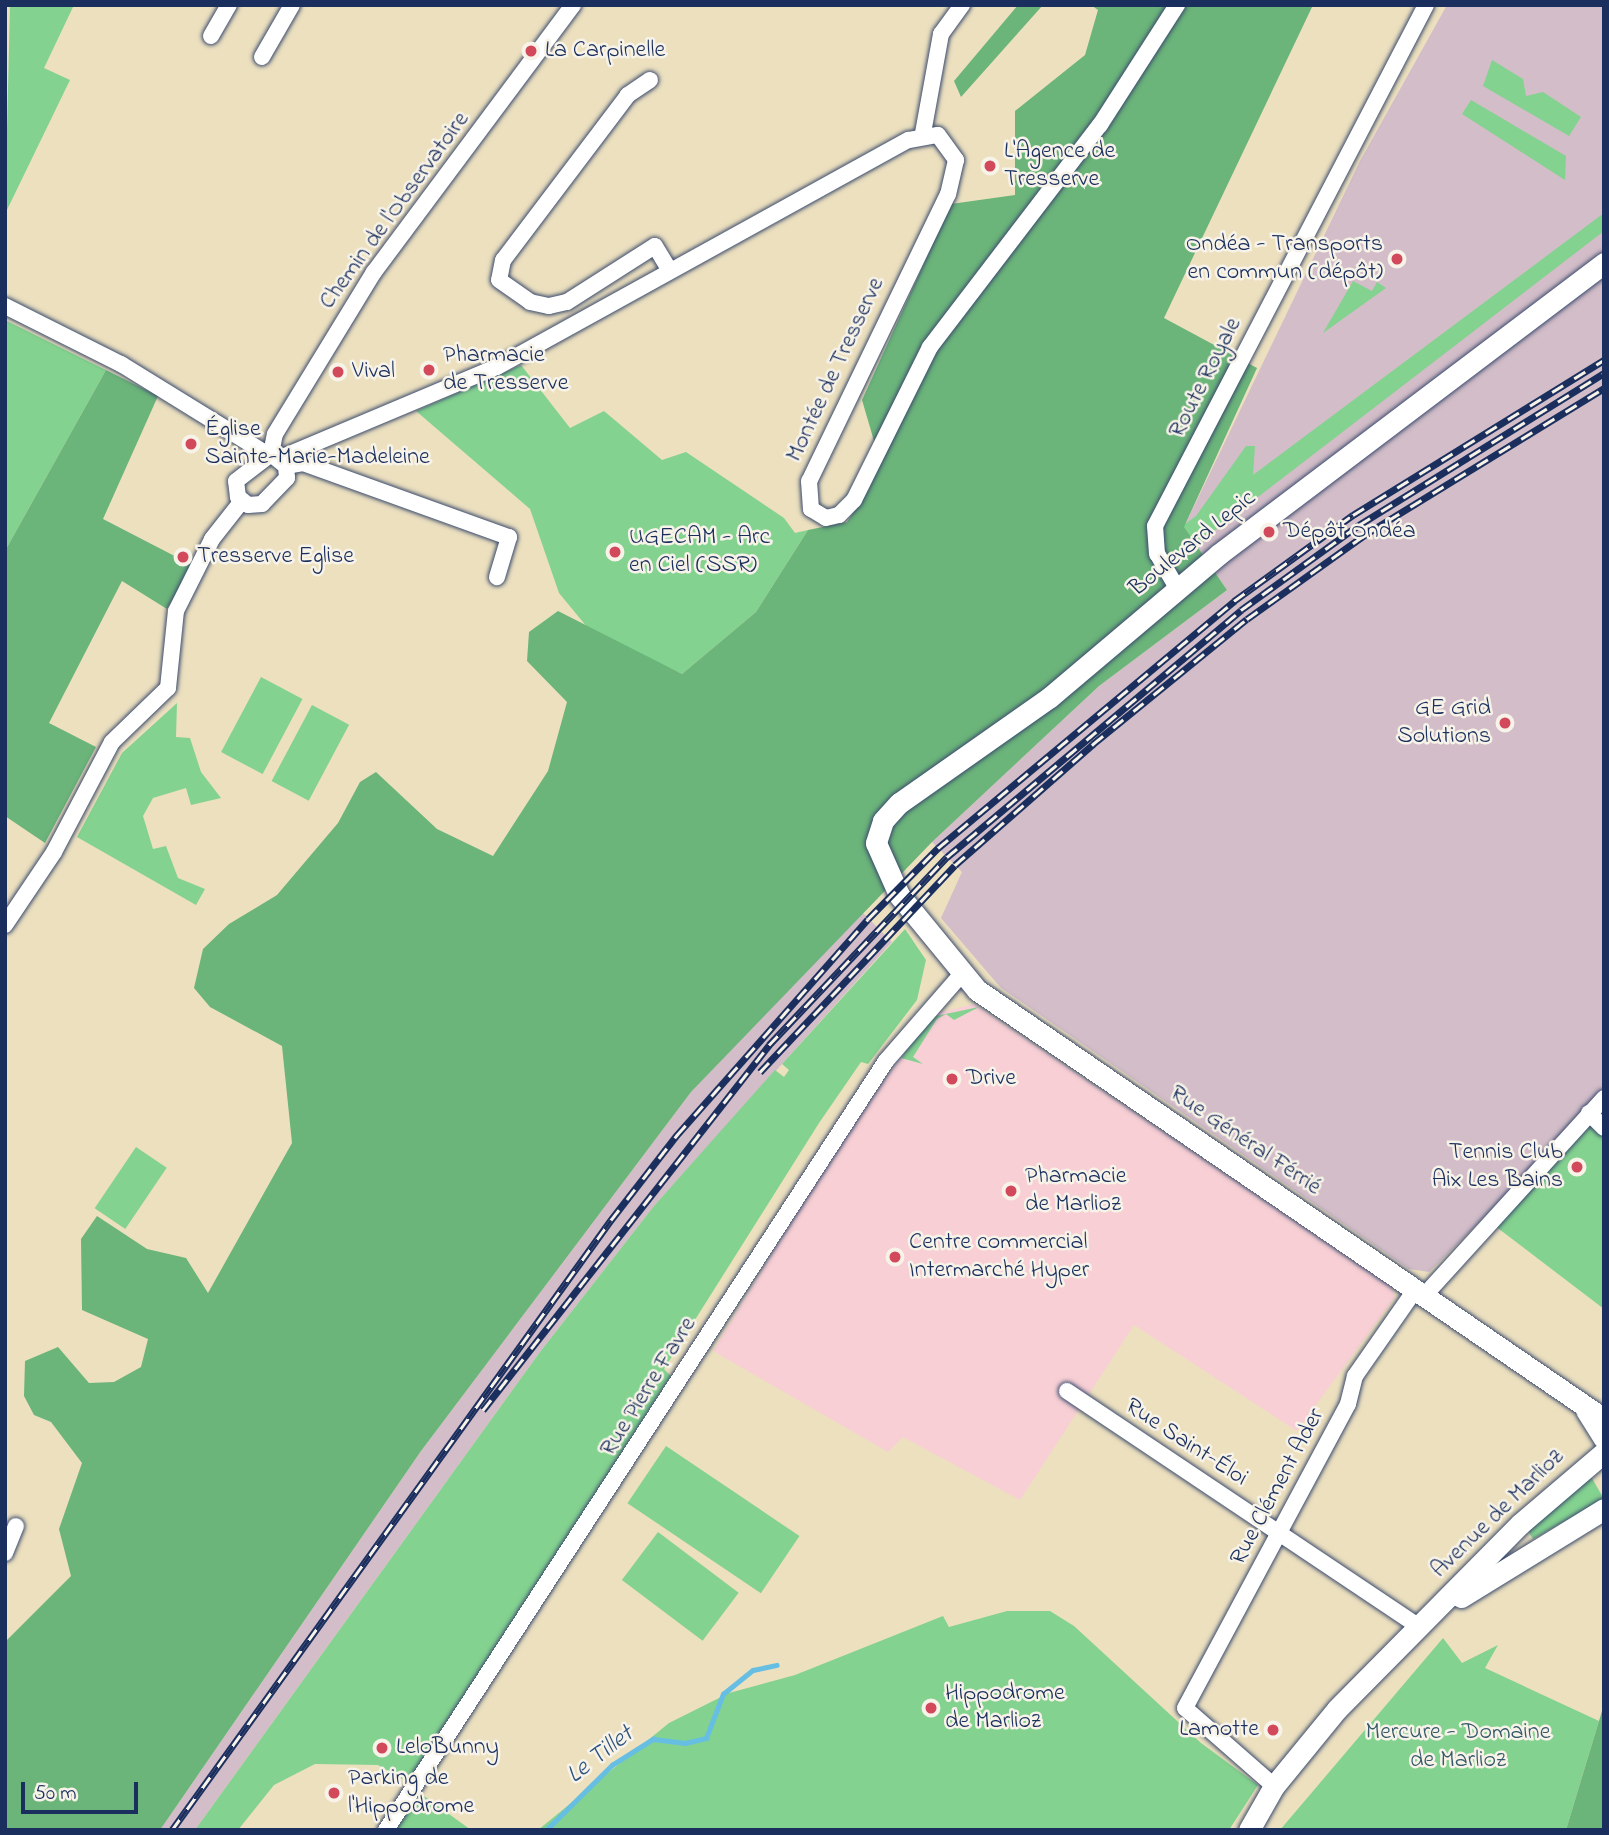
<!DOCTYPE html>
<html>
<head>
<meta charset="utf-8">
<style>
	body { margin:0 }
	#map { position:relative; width:1609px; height:1835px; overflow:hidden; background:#ece0bf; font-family:"Indie Flower",sans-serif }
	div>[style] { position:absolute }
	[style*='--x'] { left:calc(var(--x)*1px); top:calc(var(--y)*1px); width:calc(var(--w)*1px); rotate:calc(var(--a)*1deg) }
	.built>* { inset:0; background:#f7cfd4 }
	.industrial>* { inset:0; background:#d2bdc8 }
	.green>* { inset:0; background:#84d290; transform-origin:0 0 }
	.forest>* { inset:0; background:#6bb47a }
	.stream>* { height:4.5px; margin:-2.25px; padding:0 2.25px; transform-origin:2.25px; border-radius:2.25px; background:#66bee3 }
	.roads { filter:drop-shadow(0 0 2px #3a4a6d) drop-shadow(0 0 2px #3a4a6d) }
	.minor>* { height:16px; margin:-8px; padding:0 8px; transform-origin:8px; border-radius:8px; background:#fff }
	.major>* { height:21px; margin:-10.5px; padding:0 10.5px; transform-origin:10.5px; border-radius:10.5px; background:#fff }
	.rail>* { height:7px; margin-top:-3.5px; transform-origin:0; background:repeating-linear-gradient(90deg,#f7f3e8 0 13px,#1b2f5e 0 26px); box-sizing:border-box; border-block:2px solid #1b2f5e }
	.dots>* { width:19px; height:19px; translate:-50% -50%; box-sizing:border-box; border:4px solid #f7f3e8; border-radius:50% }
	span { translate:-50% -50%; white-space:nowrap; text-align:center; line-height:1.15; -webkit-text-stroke:5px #f7f3e8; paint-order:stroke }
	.poi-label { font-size:24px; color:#1b2f5e }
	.left { translate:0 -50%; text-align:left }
	.right { translate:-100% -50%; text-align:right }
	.street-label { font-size:24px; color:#1b2f5e }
	.park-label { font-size:24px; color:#35586a }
	.water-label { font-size:26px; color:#2e537f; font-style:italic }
	.frame { position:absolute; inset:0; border:7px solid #1b2f5e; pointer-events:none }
	.scale { position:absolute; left:21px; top:1782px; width:117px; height:32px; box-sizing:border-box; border:4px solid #1b2f5e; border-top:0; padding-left:9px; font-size:21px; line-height:24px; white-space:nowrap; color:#1b2f5e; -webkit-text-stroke:5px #f7f3e8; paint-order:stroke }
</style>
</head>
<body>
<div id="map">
	<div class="built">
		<i style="clip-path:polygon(974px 1004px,1391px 1286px,1395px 1297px,1297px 1431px,1134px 1325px,1020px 1500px,903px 1437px,888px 1452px,713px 1351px,828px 1161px,930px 1015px)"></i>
	</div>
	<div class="industrial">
		<i style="clip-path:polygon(1447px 5px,1604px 5px,1604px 1098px,1429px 1272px,1409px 1269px,1001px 988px,941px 918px,962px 872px,932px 842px,1099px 686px,1227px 590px,1184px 527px,1360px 161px)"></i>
		<i style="clip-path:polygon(862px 912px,892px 942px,654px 1206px,540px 1352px,195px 1830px,160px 1830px,421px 1451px,691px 1092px)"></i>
	</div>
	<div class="green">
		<i style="clip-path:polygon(10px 5px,74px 5px,44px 68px,70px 80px,5px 214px)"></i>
		<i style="clip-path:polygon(1492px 60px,1523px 79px,1526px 96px,1543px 92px,1581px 117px,1569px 136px,1483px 86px)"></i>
		<i style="clip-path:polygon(1471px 100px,1566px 156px,1565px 180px,1462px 114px)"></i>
		<i style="clip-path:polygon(1604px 213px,1604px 231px,1180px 557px,1174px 532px,1196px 516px,1246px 446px,1255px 446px,1253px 475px)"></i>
		<i style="clip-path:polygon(1353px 281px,1372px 291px,1377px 282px,1386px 288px,1323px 333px)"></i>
		<i style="clip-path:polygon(5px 320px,106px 370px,5px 551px)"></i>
		<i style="clip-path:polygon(521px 365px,570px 428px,604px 411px,662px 460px,686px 452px,784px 518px,795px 533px,808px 530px,756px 612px,682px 674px,592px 633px,559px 593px,530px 509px,416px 411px)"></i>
		<i style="left:261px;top:677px;width:47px;height:85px;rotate:28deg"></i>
		<i style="clip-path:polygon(177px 703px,176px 737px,190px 738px,201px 772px,221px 798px,191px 805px,186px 788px,153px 798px,143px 816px,153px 849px,166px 846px,178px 878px,205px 889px,196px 905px,77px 837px,122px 753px)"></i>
		<i style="left:312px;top:705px;width:42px;height:86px;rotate:28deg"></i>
		<i style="clip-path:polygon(905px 929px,926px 960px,917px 1000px,868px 1064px,861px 1062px,819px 1123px,664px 1369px,671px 1376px,409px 1783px,378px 1765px,315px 1764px,274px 1785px,238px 1830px,195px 1830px,540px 1352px,654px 1206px,775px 1070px,784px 1077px,789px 1070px,782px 1064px)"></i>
		<i style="clip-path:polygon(979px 1007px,954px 1020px,946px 1014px,937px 1019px,913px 1057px,923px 1064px,901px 1058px,931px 1017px)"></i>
		<i style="clip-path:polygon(1604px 1107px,1604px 1309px,1495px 1226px)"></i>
		<i style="left:136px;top:1147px;width:37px;height:74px;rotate:34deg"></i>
		<i style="left:666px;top:1446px;width:161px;height:69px;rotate:34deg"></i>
		<i style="clip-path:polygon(1589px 1473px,1604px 1499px,1533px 1539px,1526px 1528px)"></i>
		<i style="left:658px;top:1532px;width:101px;height:60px;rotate:37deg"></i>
		<i style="clip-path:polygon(1007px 1611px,1050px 1611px,1074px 1626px,1201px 1743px,1258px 1785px,1229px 1830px,538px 1830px,669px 1723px,729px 1693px,795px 1675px,943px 1616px,949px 1627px)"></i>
		<i style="clip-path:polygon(1443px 1638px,1462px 1663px,1498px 1645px,1485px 1668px,1599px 1721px,1566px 1830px,1280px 1830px)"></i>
		<i style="clip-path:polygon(420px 1793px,471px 1830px,396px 1830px)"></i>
	</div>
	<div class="forest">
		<i style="clip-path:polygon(1018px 5px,1043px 5px,961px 97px,954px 81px)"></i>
		<i style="clip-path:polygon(1091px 5px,1313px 5px,1164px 318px,1257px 368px,1184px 527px,1227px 590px,1099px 686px,932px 842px,691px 1092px,421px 1451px,160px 1830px,5px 1830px,5px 1642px,71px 1576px,59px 1529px,82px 1463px,51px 1422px,34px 1415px,24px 1396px,25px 1361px,58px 1347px,89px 1383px,114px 1382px,141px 1367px,148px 1339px,82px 1310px,81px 1239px,97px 1216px,147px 1249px,186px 1258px,208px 1293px,292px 1143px,282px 1046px,210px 1007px,194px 988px,203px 949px,229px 924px,277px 895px,338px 823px,360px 782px,376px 772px,437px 829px,493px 856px,548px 771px,567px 702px,527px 661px,529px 632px,558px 611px,682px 674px,756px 612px,808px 530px,847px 522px,870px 487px,874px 441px,862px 400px,951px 204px,1015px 195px,1015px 111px,1085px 55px,1098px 10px)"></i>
		<i style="clip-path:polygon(106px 370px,158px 396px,103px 519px,192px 565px,167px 609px,122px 581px,49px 723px,96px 747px,45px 843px,5px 816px,5px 551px)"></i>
		<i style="clip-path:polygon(1604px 1704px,1604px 1830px,1566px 1830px,1599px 1721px)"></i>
	</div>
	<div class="stream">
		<i style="--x:546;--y:1830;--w:93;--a:-44.6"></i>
		<i style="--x:612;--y:1765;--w:49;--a:-32.4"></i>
		<i style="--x:653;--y:1739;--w:32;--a:7"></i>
		<i style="--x:685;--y:1743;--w:22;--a:-13"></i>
		<i style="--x:706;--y:1738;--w:47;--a:-68.9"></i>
		<i style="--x:723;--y:1694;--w:38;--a:-39"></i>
		<i style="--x:753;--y:1670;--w:24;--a:-12"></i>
	</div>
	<div class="roads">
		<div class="minor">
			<i style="--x:211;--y:36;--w:36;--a:-60"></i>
			<i style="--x:262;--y:57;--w:60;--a:-60"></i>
			<i style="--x:650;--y:80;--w:27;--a:146"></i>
			<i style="--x:628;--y:95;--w:207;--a:127.1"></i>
			<i style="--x:503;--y:260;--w:20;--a:101"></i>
			<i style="--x:499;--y:280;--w:38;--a:35"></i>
			<i style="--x:530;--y:302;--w:19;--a:12"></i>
			<i style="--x:549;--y:306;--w:18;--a:-13"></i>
			<i style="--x:567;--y:302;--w:104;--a:-32.5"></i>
			<i style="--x:655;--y:246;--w:29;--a:59"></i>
			<i style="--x:923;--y:133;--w:101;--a:-79.7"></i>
			<i style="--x:941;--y:34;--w:36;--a:-54"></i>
			<i style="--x:5;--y:306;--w:130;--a:26.6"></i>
			<i style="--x:121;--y:364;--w:172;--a:31.7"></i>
			<i style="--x:271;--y:454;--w:20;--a:-79"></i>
			<i style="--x:275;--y:434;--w:190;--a:-58.6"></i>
			<i style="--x:374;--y:272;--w:333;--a:-53.3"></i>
			<i style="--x:271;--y:454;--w:19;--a:39"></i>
			<i style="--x:286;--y:466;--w:12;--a:85"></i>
			<i style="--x:287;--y:478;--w:36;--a:134"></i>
			<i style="--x:262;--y:504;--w:14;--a:176"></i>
			<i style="--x:248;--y:505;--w:13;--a:-141"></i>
			<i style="--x:238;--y:497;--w:16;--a:-97"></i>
			<i style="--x:236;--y:481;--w:44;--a:-37.6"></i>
			<i style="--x:280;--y:458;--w:235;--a:-22.8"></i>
			<i style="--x:497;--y:367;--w:470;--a:-28.9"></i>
			<i style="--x:909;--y:140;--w:29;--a:-10"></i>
			<i style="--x:938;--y:135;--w:31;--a:54"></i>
			<i style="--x:956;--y:160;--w:35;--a:103"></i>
			<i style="--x:948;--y:194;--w:319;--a:115.8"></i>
			<i style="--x:809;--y:481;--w:28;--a:86"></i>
			<i style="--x:811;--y:509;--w:17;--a:31"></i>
			<i style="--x:826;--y:518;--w:13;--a:-13"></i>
			<i style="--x:839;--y:515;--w:21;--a:-45"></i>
			<i style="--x:854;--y:500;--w:171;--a:-63.6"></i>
			<i style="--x:930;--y:347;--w:280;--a:-52.6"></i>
			<i style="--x:1100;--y:125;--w:143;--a:-57.3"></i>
			<i style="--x:286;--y:466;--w:17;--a:-10"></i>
			<i style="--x:303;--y:463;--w:219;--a:19.8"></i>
			<i style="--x:509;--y:537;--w:42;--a:106.7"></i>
			<i style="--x:1177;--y:588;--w:39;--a:-120"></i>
			<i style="--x:1157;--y:554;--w:28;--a:-94"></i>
			<i style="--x:1155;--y:526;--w:587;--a:-62.52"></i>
			<i style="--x:5;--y:925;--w:88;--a:-56.1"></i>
			<i style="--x:54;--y:852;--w:124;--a:-62.2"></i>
			<i style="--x:112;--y:742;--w:78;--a:-44"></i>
			<i style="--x:168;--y:688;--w:77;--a:-84.1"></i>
			<i style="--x:176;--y:611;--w:80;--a:-63.4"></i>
			<i style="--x:212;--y:539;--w:48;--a:-51.7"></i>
			<i style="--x:1589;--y:1113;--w:21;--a:45"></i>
			<i style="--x:1423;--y:1297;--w:269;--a:-47.7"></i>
			<i style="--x:1067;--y:1391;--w:424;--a:33.8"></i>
			<i style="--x:5;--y:1553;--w:29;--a:-68"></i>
			<i style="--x:1274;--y:1786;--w:118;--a:-138.8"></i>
			<i style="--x:1185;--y:1708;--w:345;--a:-61.8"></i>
			<i style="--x:1348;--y:1404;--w:29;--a:-76"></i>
			<i style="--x:1355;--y:1376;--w:105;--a:-55.1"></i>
			<i style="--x:386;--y:1830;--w:917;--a:-56.97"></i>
			<i style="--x:886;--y:1061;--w:113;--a:-49"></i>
		</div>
		<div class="major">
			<i style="--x:1604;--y:263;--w:484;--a:142.9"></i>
			<i style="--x:1218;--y:555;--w:220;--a:139.8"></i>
			<i style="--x:1050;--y:697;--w:184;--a:144.9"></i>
			<i style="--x:899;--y:803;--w:24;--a:132"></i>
			<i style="--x:883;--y:821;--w:23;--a:108"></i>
			<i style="--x:876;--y:843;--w:57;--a:66.1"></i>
			<i style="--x:899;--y:895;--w:123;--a:50.6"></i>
			<i style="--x:977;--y:990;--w:760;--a:34.38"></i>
			<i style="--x:1586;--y:1410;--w:34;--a:58"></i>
			<i style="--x:1461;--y:1597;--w:168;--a:-31.6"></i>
			<i style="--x:1249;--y:1830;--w:51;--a:-60.4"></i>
			<i style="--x:1274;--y:1786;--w:99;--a:-50.7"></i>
			<i style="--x:1337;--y:1709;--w:260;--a:-45.3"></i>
			<i style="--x:1520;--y:1524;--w:108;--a:-40.5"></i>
		</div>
	</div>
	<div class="rail">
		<i style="--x:760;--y:1072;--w:284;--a:-46.7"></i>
		<i style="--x:955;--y:865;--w:184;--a:-41.2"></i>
		<i style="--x:1093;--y:744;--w:198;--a:-39.1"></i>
		<i style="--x:1247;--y:619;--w:146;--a:-35.5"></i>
		<i style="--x:1366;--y:534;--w:279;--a:-31.5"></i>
		<i style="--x:483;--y:1410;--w:464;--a:-51.9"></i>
		<i style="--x:769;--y:1045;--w:259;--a:-46.6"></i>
		<i style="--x:947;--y:857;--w:384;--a:-40"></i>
		<i style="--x:1241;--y:610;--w:145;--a:-35.8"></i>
		<i style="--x:1359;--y:525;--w:288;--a:-31.8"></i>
		<i style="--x:172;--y:1830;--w:752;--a:-54.26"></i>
		<i style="--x:611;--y:1220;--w:108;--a:-52.2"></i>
		<i style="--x:677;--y:1135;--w:288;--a:-48.5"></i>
		<i style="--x:868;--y:919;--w:100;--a:-45.4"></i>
		<i style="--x:938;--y:848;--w:386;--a:-39.8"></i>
		<i style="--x:1234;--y:601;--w:147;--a:-35.9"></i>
		<i style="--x:1353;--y:515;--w:295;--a:-31.7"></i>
	</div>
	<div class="dots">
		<i style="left:531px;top:51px;background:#d1495b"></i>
		<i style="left:990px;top:166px;background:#d1495b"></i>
		<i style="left:1397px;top:259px;background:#d1495b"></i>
		<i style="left:429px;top:370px;background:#d1495b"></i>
		<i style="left:338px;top:372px;background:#d1495b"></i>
		<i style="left:191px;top:444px;background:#d1495b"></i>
		<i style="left:1269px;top:532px;background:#d1495b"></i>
		<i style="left:615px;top:552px;background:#d1495b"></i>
		<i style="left:183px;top:557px;background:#d1495b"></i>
		<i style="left:1505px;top:723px;background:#d1495b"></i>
		<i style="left:952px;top:1079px;background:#d1495b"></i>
		<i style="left:1577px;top:1167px;background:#d1495b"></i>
		<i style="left:1011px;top:1191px;background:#d1495b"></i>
		<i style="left:895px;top:1257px;background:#d1495b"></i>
		<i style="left:931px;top:1708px;background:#d1495b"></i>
		<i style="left:1273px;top:1730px;background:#d1495b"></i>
		<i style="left:382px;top:1748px;background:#d1495b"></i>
		<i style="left:334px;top:1793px;background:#d1495b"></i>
	</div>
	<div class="poi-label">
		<span class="left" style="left:545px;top:51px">La Carpinelle</span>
		<span class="left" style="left:1004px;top:166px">L'Agence de<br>Tresserve</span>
		<span class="right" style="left:1383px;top:259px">Ondéa - Transports<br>en commun (dépôt)</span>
		<span class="left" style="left:443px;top:370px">Pharmacie<br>de Tresserve</span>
		<span class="left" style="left:352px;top:372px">Vival</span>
		<span class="left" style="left:205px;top:444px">Église<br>Sainte-Marie-Madeleine</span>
		<span class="left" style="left:1283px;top:532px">Dépôt Ondéa</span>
		<span class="left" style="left:629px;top:552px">UGECAM - Arc<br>en Ciel (SSR)</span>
		<span class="left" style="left:197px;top:557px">Tresserve Eglise</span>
		<span class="right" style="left:1491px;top:723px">GE Grid<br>Solutions</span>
		<span class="left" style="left:966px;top:1079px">Drive</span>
		<span class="right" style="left:1563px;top:1167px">Tennis Club<br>Aix Les Bains</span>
		<span class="left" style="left:1025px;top:1191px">Pharmacie<br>de Marlioz</span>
		<span class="left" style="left:909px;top:1257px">Centre commercial<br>Intermarché Hyper</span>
		<span class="left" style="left:945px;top:1708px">Hippodrome<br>de Marlioz</span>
		<span class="right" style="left:1259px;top:1730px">Lamotte</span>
		<span class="left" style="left:396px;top:1748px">LeloBunny</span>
		<span class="left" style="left:348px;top:1793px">Parking de<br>l'Hippodrome</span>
	</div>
	<div class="street-label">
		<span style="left:395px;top:211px;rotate:-54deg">Chemin de l'Observatoire</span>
		<span style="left:836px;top:370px;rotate:-65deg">Montée de Tresserve</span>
		<span style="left:1206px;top:378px;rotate:-63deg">Route Royale</span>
		<span style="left:1193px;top:544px;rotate:-39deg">Boulevard Lepic</span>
		<span style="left:1245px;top:1141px;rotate:34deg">Rue Général Férrié</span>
		<span style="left:649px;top:1387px;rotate:-58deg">Rue Pierre Favre</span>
		<span style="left:1186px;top:1443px;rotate:33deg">Rue Saint-Éloi</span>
		<span style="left:1278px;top:1487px;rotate:-62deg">Rue Clément Ader</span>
		<span style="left:1498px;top:1514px;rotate:-44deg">Avenue de Marlioz</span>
	</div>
	<div class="park-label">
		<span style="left:1458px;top:1747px">Mercure - Domaine<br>de Marlioz</span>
	</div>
	<div class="water-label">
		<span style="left:601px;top:1756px;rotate:-38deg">Le Tillet</span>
	</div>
	<div class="frame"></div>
	<div class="scale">50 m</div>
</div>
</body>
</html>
